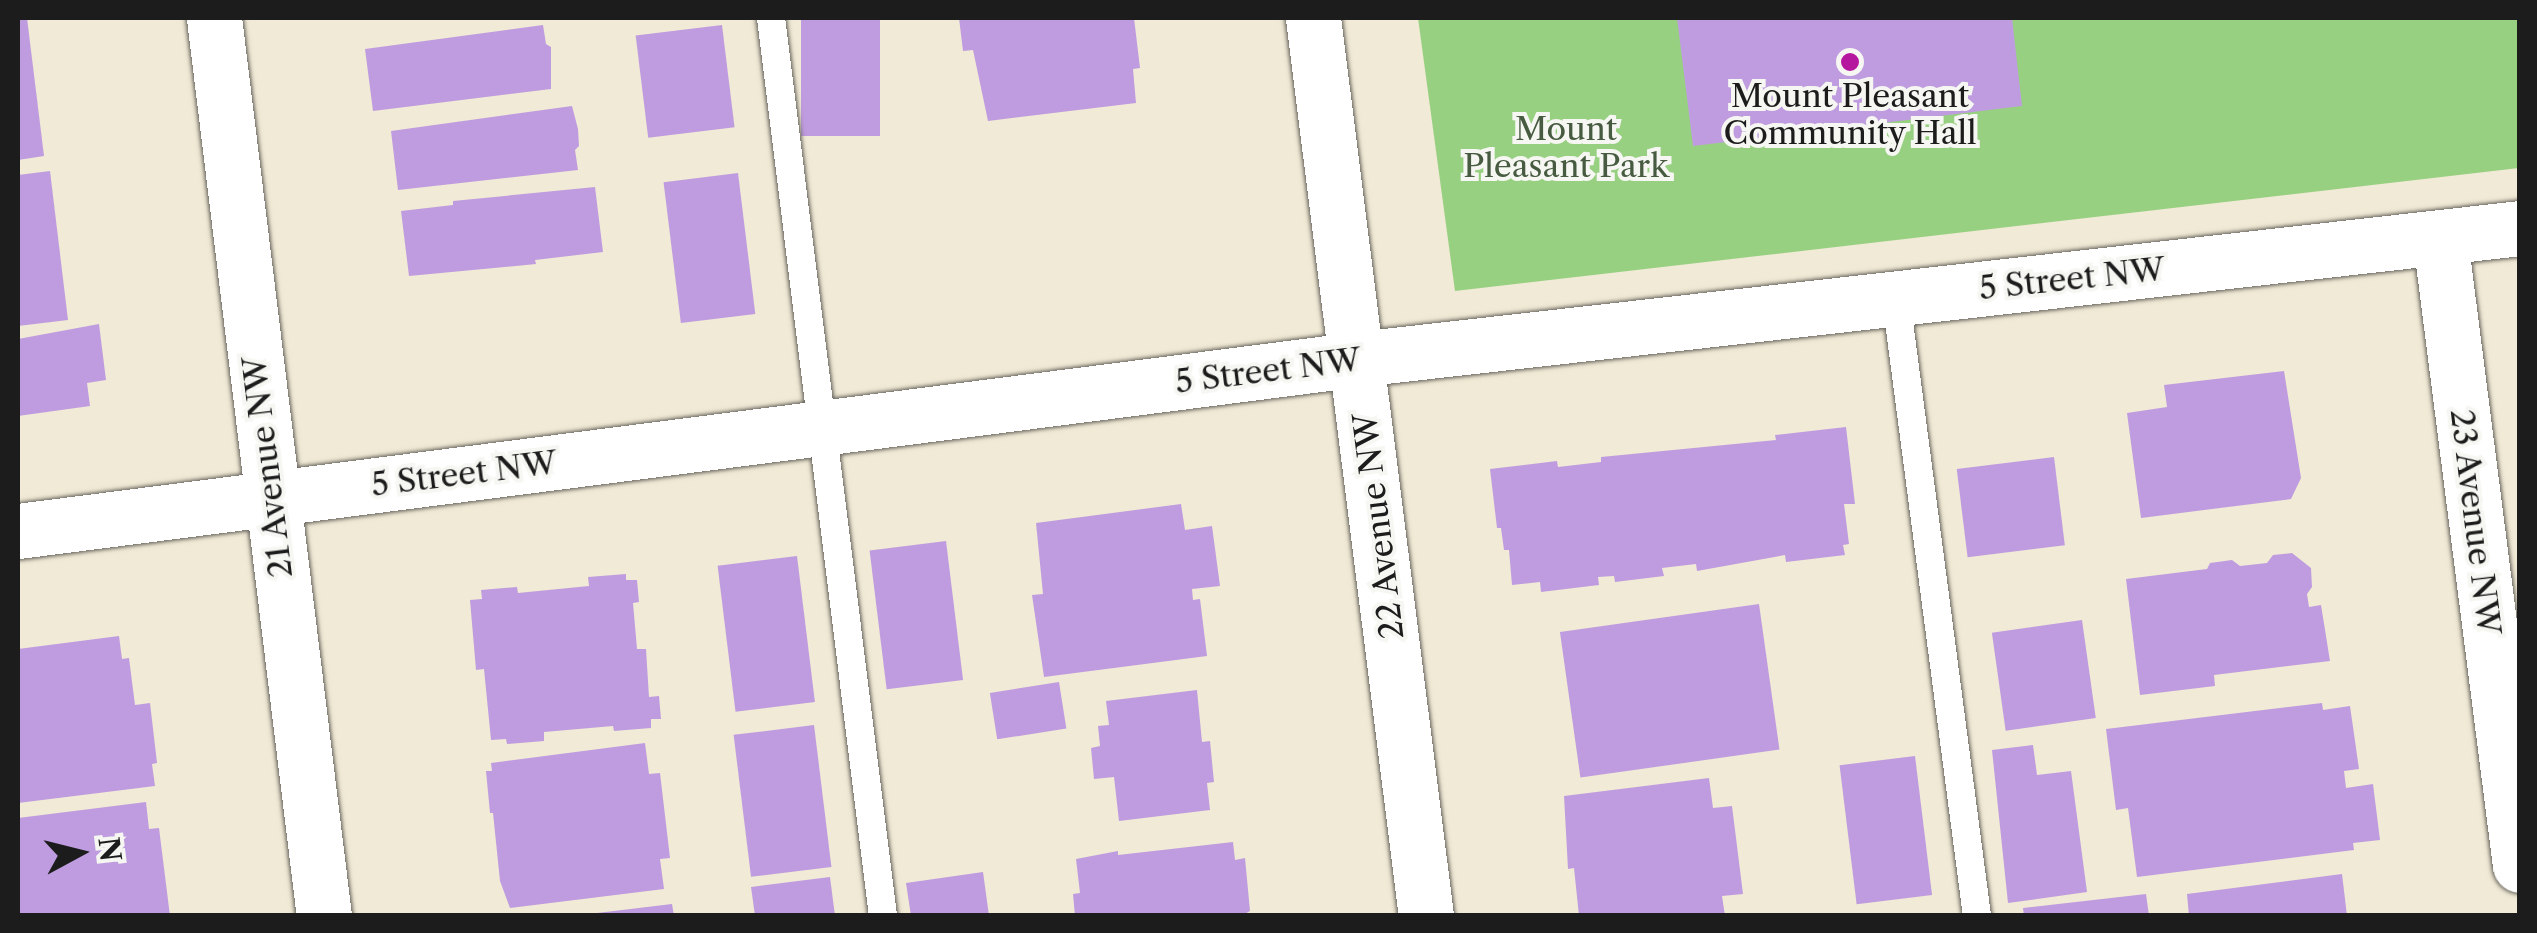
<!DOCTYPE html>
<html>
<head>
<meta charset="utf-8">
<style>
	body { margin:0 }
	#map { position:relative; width:2537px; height:933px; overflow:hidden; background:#f1ead6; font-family:"Libre Caslon Text",serif }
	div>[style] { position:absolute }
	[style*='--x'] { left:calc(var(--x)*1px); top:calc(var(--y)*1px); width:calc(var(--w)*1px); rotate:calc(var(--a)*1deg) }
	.green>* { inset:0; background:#98d082 }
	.building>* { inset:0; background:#bf9cdf; transform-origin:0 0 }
	.roads { filter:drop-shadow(0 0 2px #67645d) drop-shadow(0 0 2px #67645d) }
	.service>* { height:28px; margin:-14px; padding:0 14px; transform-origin:14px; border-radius:14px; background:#fff }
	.minor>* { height:55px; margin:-27.5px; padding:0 27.5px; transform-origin:27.5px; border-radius:27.5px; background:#fff }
	.dots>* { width:28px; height:28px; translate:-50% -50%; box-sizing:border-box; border:5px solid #f6f6f2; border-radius:50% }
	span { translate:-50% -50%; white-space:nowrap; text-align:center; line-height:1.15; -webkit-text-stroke:8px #f6f6f2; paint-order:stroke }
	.poi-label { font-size:32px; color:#1c1c1c }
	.park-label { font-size:32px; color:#475b40 }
	.street-label { font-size:32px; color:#1c1c1c }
	.frame { position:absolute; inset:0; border:20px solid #1c1c1c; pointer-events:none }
	.north { position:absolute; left:30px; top:803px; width:100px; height:100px; -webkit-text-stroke:8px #f6f6f2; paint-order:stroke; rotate:83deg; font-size:28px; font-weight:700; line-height:40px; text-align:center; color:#1c1c1c }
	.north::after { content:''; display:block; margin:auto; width:35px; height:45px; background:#1c1c1c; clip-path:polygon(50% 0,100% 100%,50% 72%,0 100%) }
</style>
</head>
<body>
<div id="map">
	<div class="green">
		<i style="clip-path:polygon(1418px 18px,2519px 18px,2519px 168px,1455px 291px)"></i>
	</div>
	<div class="building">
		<i style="clip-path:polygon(18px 18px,27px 18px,44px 156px,18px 160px)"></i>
		<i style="left:801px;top:18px;width:79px;height:118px"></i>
		<i style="clip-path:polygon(959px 18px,1134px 18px,1140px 68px,1133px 69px,1136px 103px,988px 121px,973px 50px,963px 51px)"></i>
		<i style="clip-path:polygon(1677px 18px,2012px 18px,2022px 106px,1693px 146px)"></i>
		<i style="clip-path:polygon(543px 25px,546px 44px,551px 47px,551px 89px,373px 111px,365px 49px)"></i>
		<i style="left:722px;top:25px;width:103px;height:87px;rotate:83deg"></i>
		<i style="clip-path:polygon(572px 106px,578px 129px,579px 146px,575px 150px,578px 170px,398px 190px,391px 131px)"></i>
		<i style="clip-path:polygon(50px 171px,68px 320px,18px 326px,18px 175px)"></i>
		<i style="left:738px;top:173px;width:142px;height:75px;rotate:83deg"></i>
		<i style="clip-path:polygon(595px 187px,603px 252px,535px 260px,536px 264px,409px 276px,401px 211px,453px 205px,453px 201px)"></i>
		<i style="clip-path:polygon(99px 324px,106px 380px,87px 383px,90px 406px,18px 416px,18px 339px)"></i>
		<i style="clip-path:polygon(2284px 371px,2301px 478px,2291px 499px,2141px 518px,2127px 413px,2167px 407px,2164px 385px)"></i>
		<i style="clip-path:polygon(1846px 427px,1855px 504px,1844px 504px,1849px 544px,1843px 545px,1845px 555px,1786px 562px,1785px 555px,1697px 571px,1696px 564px,1662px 568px,1664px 576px,1615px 582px,1614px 576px,1598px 577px,1599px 585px,1541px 592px,1540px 582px,1512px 585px,1509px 550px,1504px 550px,1501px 528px,1497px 528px,1490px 469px,1557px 461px,1558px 467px,1601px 462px,1601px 457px,1776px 440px,1775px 435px)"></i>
		<i style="left:2054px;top:457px;width:89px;height:98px;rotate:83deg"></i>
		<i style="clip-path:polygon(1181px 504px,1185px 530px,1212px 526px,1220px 586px,1192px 589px,1193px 600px,1200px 599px,1207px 656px,1044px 677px,1032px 595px,1043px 594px,1036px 523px)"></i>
		<i style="left:946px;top:541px;width:140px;height:77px;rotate:83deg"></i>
		<i style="clip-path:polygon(2292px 553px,2311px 568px,2312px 587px,2307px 594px,2309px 607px,2321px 605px,2330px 661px,2214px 675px,2215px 686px,2140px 695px,2126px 579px,2207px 569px,2210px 563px,2232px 560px,2240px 566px,2267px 563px,2273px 555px)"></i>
		<i style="left:797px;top:556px;width:147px;height:80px;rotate:83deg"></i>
		<i style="clip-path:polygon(626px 574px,626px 580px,637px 580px,639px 602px,633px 603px,637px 649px,646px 649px,649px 697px,659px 696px,661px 719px,651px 719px,651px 728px,614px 731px,613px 726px,544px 732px,544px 741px,507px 744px,506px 739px,491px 740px,484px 669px,476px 670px,470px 600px,482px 599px,481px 590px,517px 587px,518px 593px,589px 586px,588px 577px)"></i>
		<i style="left:1759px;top:604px;width:147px;height:201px;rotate:82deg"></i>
		<i style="left:2082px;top:620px;width:99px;height:91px;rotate:82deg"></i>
		<i style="clip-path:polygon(119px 636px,122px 659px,129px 658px,135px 705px,150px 703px,157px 763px,152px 764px,155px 786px,18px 803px,18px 649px)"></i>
		<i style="left:1059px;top:682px;width:47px;height:70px;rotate:81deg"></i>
		<i style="clip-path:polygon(1197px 690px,1202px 742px,1210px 741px,1214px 782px,1207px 783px,1210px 810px,1119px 821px,1114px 777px,1094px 779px,1091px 748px,1100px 746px,1098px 726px,1109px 725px,1106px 701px)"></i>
		<i style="clip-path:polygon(2322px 703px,2323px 710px,2350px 706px,2359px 769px,2344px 771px,2346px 788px,2373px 784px,2380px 840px,2353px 843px,2354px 850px,2137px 877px,2128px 808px,2116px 810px,2106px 729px)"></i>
		<i style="left:814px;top:725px;width:143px;height:81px;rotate:83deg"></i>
		<i style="clip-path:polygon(645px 743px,649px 774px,660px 773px,670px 858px,660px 859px,664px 889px,510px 908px,500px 881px,493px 813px,490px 813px,486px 771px,492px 771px,491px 763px)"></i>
		<i style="clip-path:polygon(2033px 745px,2037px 775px,2071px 771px,2087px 892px,2008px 903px,1992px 750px)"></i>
		<i style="left:1915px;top:756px;width:140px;height:76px;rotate:83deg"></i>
		<i style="clip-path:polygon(1709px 778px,1713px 808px,1732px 806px,1743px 894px,1722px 896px,1725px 916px,1579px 916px,1574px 868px,1568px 869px,1564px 796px)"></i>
		<i style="clip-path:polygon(146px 802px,149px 829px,159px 828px,170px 916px,18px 916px,18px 818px)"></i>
		<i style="clip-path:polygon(1233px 842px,1235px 860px,1245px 858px,1250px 911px,1241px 916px,1075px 916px,1073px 894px,1080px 893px,1076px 859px,1118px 851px,1118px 855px)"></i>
		<i style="clip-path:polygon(983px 872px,989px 916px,911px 916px,906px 883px)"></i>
		<i style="clip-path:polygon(2342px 874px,2347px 916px,2189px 916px,2187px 894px)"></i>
		<i style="clip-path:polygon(830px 877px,835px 916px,755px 916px,751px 887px)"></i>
		<i style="clip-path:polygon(2146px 894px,2149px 916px,2024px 916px,2023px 908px)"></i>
		<i style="clip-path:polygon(672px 904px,674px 916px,597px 916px,597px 913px)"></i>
	</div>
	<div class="roads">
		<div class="service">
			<i style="--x:771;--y:18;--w:905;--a:82.89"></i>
			<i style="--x:1896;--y:299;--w:622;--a:82.52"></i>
		</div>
		<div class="minor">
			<i style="--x:214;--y:18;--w:905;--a:83.02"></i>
			<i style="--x:1313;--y:18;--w:905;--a:82.83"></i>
			<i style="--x:2440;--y:239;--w:631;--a:82.72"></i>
			<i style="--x:18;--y:531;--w:1351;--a:-7.31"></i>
			<i style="--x:1358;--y:359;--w:1169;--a:-6.43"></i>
		</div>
	</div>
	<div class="dots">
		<i style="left:1850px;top:62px;background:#b5179e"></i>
	</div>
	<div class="poi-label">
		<span style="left:1850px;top:115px">Mount Pleasant<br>Community Hall</span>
	</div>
	<div class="park-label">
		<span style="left:1566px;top:148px">Mount<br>Pleasant Park</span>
	</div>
	<div class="street-label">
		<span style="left:2072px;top:279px;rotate:-6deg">5 Street NW</span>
		<span style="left:1268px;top:371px;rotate:-7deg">5 Street NW</span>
		<span style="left:268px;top:467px;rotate:-97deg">21 Avenue NW</span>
		<span style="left:464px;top:474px;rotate:-7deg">5 Street NW</span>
		<span style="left:2475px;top:522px;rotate:83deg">23 Avenue NW</span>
		<span style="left:1379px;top:526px;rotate:-97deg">22 Avenue NW</span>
	</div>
	<div class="frame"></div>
	<div class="north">N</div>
</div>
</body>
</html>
